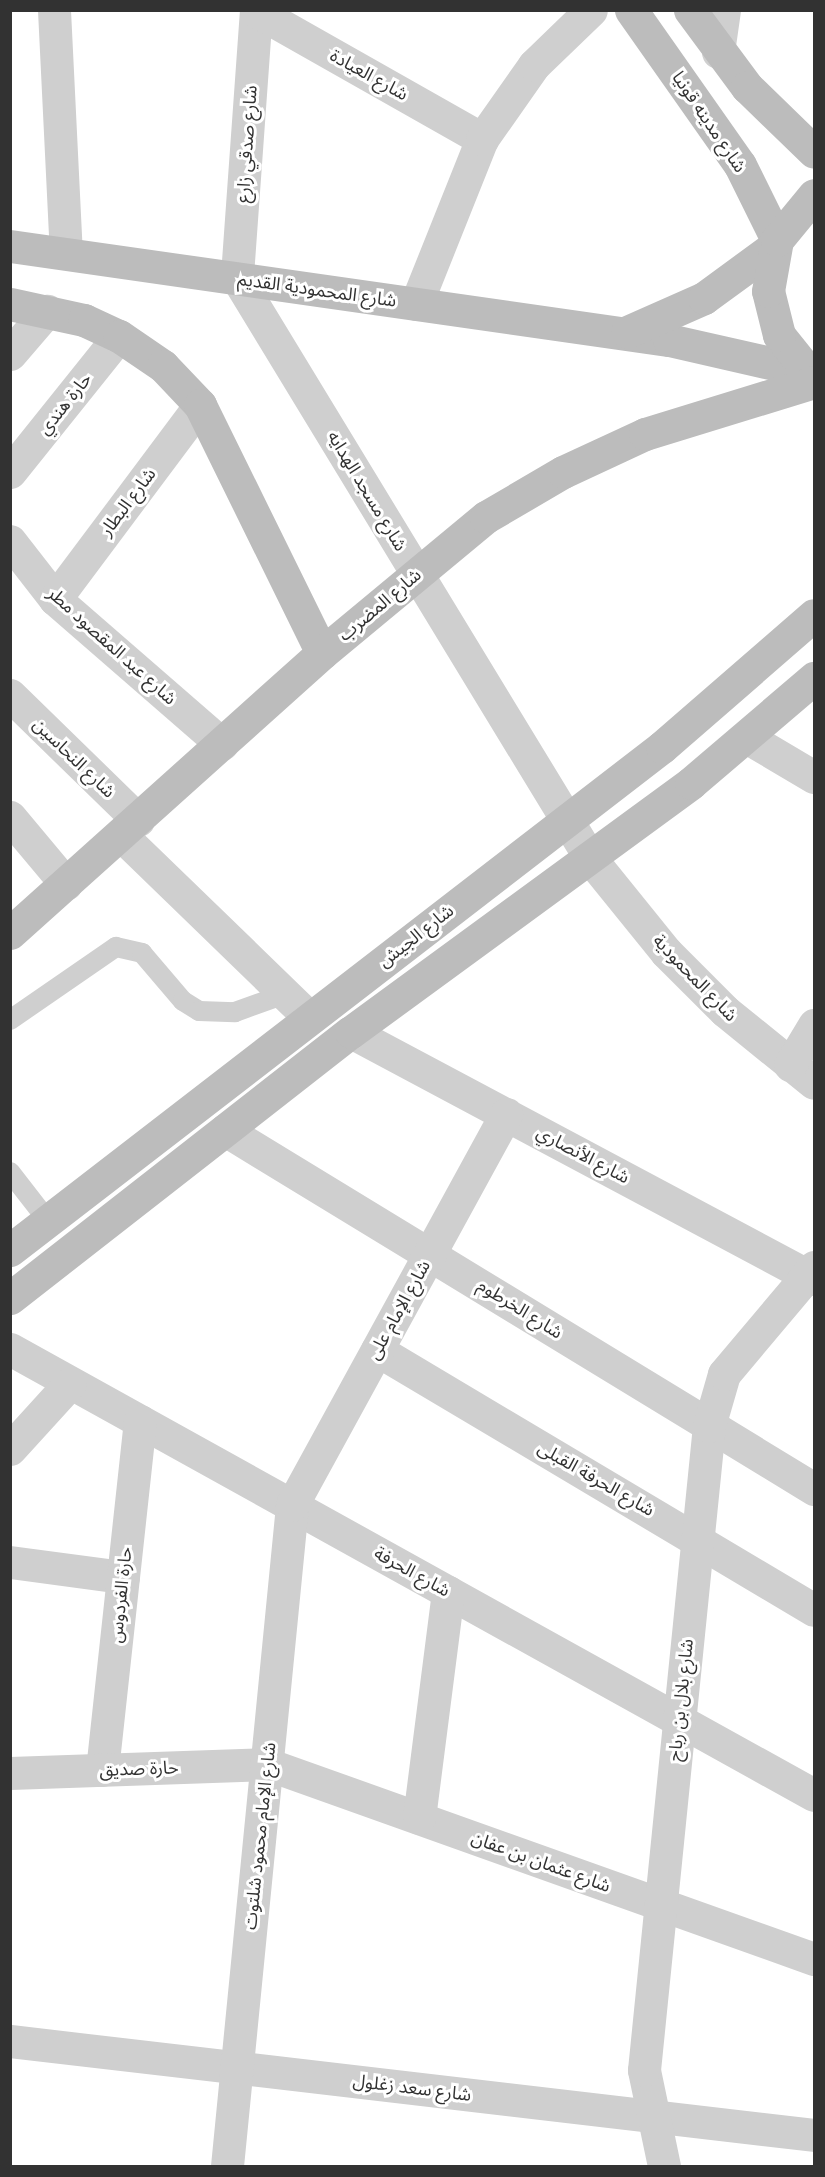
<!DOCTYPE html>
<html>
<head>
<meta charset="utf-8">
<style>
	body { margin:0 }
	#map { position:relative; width:825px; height:2177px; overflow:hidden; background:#fff; font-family:Mulish,"Noto Sans Arabic",sans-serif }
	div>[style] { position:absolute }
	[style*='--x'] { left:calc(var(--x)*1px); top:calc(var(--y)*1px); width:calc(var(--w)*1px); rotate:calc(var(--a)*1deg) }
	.lane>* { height:20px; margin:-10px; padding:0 10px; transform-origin:10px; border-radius:10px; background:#cfcfcf }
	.street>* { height:33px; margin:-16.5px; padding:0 16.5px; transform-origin:16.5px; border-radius:16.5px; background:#cfcfcf }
	.secondary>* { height:33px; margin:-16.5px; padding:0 16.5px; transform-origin:16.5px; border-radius:16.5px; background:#bcbcbc }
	span { translate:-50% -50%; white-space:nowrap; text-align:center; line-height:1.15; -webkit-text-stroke:6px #fff; paint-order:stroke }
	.street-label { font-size:18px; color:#323232 }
	.frame { position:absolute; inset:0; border:12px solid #323232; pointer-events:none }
</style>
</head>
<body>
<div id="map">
	<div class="lane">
		<i style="--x:10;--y:1020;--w:129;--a:-34.6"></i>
		<i style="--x:116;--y:947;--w:27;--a:13"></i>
		<i style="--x:142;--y:953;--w:63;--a:49.5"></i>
		<i style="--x:183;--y:1001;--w:19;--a:32"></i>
		<i style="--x:199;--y:1011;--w:36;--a:2"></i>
		<i style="--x:235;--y:1012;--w:53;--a:-19.8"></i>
		<i style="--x:10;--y:1172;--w:62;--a:52.2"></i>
	</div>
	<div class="street">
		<i style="--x:54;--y:10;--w:242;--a:87.2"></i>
		<i style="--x:256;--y:10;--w:269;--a:94.1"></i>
		<i style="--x:237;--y:278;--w:679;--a:58.67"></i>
		<i style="--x:590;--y:858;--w:121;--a:51"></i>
		<i style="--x:666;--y:952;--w:83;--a:45"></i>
		<i style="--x:725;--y:1011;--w:114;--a:39"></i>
		<i style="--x:256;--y:11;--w:260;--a:29.5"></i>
		<i style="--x:718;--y:52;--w:42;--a:-81.9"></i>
		<i style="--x:416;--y:304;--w:178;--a:-68.2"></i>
		<i style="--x:482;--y:139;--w:90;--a:-54.9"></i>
		<i style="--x:534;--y:65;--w:79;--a:-44"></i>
		<i style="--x:10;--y:354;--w:57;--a:-49.3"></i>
		<i style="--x:10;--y:472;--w:174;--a:-51.3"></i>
		<i style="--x:10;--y:541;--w:73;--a:52.2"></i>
		<i style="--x:55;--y:599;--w:221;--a:41"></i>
		<i style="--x:55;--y:599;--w:242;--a:-53.2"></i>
		<i style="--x:10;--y:695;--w:179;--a:44.3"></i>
		<i style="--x:748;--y:738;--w:77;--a:30.6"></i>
		<i style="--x:10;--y:817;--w:87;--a:50.1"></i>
		<i style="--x:121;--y:835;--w:263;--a:44.1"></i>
		<i style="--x:351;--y:1032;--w:525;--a:28.08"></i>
		<i style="--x:790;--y:1065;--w:47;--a:-59"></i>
		<i style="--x:225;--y:1130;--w:690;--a:31.36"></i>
		<i style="--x:10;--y:1349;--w:919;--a:29.02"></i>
		<i style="--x:377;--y:1350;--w:508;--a:30.75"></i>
		<i style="--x:10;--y:1449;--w:89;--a:-47.7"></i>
		<i style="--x:10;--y:1562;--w:114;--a:7.6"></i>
		<i style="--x:102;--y:1770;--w:351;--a:-83.8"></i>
		<i style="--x:10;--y:1773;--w:257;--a:-2"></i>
		<i style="--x:267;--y:1764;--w:581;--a:19.62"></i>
		<i style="--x:419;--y:1818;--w:228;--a:-82.7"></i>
		<i style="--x:10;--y:2041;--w:809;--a:6.67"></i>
		<i style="--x:227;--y:2166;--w:664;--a:-84.38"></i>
		<i style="--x:292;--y:1505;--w:446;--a:-61.3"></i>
		<i style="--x:664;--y:2166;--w:98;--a:-101.8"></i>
		<i style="--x:644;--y:2070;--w:647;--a:-84.24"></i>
		<i style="--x:709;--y:1426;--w:54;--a:-73.9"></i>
		<i style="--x:724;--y:1374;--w:140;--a:-49.9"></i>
	</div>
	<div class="secondary">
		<i style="--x:631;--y:10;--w:189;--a:54.9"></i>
		<i style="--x:740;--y:165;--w:84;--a:63.7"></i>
		<i style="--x:690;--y:10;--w:96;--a:53.5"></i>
		<i style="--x:747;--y:87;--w:93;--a:44.1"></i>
		<i style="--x:10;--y:246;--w:666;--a:8.12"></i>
		<i style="--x:669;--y:340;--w:140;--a:12.8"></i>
		<i style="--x:10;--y:304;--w:76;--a:12.2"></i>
		<i style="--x:84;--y:320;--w:38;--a:25"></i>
		<i style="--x:119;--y:336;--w:53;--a:34.3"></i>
		<i style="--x:163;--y:366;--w:54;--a:46.5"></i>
		<i style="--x:200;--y:405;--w:276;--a:63.8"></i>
		<i style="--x:627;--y:332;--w:84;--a:-23.8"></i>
		<i style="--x:704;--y:298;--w:88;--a:-36.2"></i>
		<i style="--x:811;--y:375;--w:51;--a:-128.7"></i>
		<i style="--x:779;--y:335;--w:45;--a:-104"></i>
		<i style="--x:768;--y:291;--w:52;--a:-80"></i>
		<i style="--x:777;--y:240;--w:58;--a:-50.6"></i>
		<i style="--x:10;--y:933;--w:419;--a:-41.9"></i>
		<i style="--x:322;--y:653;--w:213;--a:-39.7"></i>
		<i style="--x:486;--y:517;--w:89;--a:-30.3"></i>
		<i style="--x:563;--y:472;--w:90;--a:-24.9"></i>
		<i style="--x:645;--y:434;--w:177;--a:-17.1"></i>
		<i style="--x:10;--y:1250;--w:823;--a:-37.65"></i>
		<i style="--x:662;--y:747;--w:201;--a:-41"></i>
		<i style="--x:10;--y:1298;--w:432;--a:-38"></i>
		<i style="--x:351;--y:1032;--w:421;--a:-36.2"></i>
		<i style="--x:691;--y:783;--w:162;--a:-40.5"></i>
	</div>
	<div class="street-label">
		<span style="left:369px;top:75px;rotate:29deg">شارع العيادة</span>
		<span style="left:709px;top:122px;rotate:56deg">شارع مدينه قونيا</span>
		<span style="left:247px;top:144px;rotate:-86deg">شارع صدقي زارع</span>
		<span style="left:317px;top:290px;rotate:8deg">شارع المحمودية القديم</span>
		<span style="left:65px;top:404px;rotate:-51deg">حارة هندي</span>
		<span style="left:367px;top:491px;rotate:59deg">شارع مسجد الهدايه</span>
		<span style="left:128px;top:502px;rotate:-53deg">شارع البطار</span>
		<span style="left:380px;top:605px;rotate:-40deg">شارع المضرب</span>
		<span style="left:112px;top:646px;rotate:42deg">شارع عبد المقصود مطر</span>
		<span style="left:74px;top:758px;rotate:44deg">شارع النحاسين</span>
		<span style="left:416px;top:936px;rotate:-38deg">شارع الجيش</span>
		<span style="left:695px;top:978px;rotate:46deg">شارع المحمودية</span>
		<span style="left:583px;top:1155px;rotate:28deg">شارع الأنصاري</span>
		<span style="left:520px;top:1309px;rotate:32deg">شارع الخرطوم</span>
		<span style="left:399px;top:1310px;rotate:-61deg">شارع الإمام على</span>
		<span style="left:596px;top:1479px;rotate:30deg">شارع الحرفة القبلى</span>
		<span style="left:412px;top:1572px;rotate:29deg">شارع الحرفة</span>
		<span style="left:121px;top:1595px;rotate:-84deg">حارة الفردوس</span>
		<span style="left:681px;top:1700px;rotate:-84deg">شارع بلال بن رباح</span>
		<span style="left:139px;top:1769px;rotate:-2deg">حارة صديق</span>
		<span style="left:260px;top:1836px;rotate:-84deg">شارع الإمام محمود شلتوت</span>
		<span style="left:541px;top:1862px;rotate:20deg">شارع عثمان بن عفان</span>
		<span style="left:412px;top:2088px;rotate:7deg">شارع سعد زغلول</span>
	</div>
	<div class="frame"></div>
</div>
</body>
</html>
